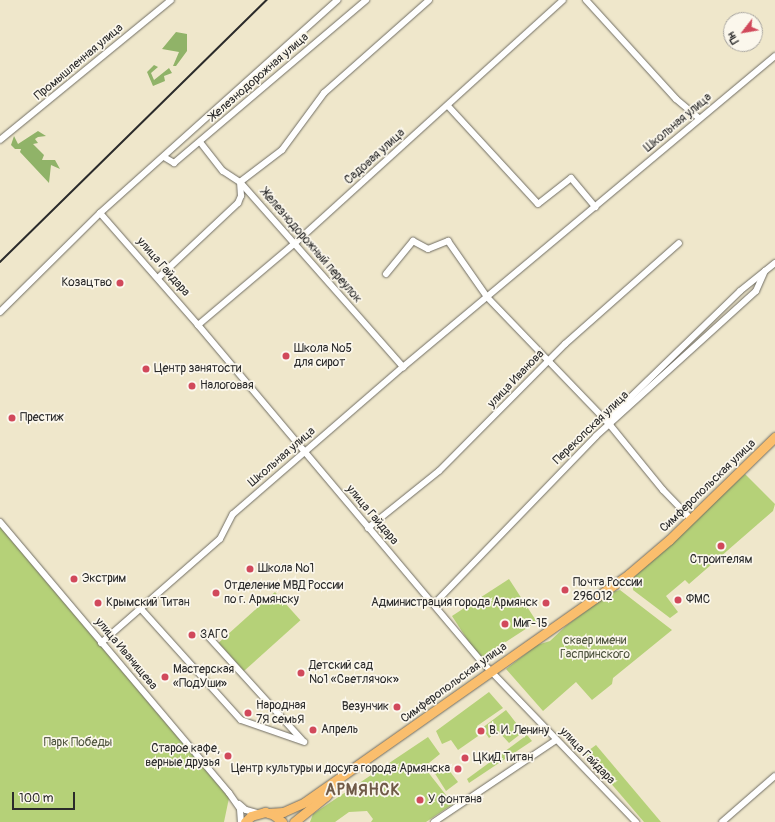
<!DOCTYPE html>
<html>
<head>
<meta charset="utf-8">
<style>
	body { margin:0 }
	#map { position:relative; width:775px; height:822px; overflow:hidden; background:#efe7cb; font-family:Pangolin,sans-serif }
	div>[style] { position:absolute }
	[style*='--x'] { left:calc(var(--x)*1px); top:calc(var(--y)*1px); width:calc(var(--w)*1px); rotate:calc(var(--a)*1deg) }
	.green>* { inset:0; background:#b5d178; transform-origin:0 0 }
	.forest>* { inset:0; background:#90b368 }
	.roads { filter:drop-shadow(0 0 1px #706d63) drop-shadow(0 0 1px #706d63) }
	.minor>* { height:6px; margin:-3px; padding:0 3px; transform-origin:3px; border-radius:3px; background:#fff }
	.highway>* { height:9px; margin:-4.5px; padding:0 4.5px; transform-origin:4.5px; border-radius:4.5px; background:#fabe6d }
	.rail>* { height:1.5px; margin:-0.75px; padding:0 0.75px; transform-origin:0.75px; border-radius:0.75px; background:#2b2b2b }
	.dots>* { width:11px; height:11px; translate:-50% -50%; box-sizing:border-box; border:2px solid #fbf7ec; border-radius:50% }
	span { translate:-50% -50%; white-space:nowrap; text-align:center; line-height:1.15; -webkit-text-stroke:3.5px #fbf7ec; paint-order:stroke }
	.street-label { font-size:12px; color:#2b2b2b }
	.poi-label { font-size:12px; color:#2b2b2b }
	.right { translate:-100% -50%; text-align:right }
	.left { translate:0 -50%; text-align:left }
	.park-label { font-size:12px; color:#4e543e }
	.district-label { font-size:16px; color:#6f5a47; font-weight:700; letter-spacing:1px }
	.north { position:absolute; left:723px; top:12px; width:40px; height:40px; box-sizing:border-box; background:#fbf7ec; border:1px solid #a8a59f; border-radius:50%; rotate:239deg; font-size:11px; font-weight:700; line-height:16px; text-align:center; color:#2b2b2b }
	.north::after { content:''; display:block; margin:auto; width:14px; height:18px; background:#d1495b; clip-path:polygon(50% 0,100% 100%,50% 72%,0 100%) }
	.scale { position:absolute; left:12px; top:792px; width:63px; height:18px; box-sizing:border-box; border:2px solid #2b2b2b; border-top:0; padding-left:5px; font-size:12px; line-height:14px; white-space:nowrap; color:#2b2b2b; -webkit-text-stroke:3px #fbf7ec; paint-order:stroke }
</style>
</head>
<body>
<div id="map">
	<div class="green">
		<i style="clip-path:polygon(745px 474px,775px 504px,773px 511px,689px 584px,685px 580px,666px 596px,678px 612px,670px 618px,633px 590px,633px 578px)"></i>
		<i style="clip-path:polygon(0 527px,229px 798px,224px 822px,0 822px)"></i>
		<i style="left:509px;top:579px;width:51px;height:68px;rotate:57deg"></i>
		<i style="clip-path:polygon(620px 590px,672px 630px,613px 678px,612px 684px,592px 700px,576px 682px,543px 711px,506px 669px,537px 645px,550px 641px,567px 625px,612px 592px)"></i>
		<i style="left:275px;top:592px;width:38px;height:76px;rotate:48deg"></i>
		<i style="clip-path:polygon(489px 692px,503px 708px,477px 726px,481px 734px,458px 750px,451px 740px,442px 744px,436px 731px)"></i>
		<i style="clip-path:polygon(506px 710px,523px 732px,509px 743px,498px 731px,489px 738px,482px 728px)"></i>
		<i style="clip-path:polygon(527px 735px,532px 741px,469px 783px,467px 779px)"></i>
		<i style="clip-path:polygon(428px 737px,440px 754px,424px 767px,453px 804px,426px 822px,371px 822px,373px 819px,367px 811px,349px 812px,335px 822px,310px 822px,313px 814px)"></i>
		<i style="clip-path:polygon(596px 745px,661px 822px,644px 822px,585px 753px)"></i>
		<i style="clip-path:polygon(445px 765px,458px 782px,446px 791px,434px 772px)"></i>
	</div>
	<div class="forest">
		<i style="clip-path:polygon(176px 32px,187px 34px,187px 51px,176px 66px,173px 66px,179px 52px,162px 49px)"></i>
		<i style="clip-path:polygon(154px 65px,158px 67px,151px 73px,154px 80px,169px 68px,172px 73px,164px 76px,165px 81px,153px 86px,147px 72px)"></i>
		<i style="clip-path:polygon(38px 131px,46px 136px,38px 137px,35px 139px,38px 143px,33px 144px,44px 155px,42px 160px,55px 160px,60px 169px,51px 165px,49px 183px,20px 152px,21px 149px,15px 149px,11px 145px,14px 136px,18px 144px)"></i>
	</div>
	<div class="roads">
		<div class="minor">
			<i style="--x:586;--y:0;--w:134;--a:47.7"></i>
			<i style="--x:676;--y:99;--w:30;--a:40"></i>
			<i style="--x:448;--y:106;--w:133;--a:47.4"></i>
			<i style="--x:538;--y:204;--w:42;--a:-38.2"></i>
			<i style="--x:571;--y:178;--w:38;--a:50"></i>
			<i style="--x:0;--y:140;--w:221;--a:-39.3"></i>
			<i style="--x:200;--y:142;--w:37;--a:52"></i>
			<i style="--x:223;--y:171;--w:20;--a:33"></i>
			<i style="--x:240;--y:182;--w:247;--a:48.6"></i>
			<i style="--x:164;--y:157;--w:12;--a:31"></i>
			<i style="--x:174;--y:163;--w:252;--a:-40.3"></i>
			<i style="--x:100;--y:213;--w:149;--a:48.8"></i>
			<i style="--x:198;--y:325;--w:442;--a:49.9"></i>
			<i style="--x:483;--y:663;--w:221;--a:46.1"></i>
			<i style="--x:386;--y:274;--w:43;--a:-50.7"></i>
			<i style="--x:413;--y:241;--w:17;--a:28"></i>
			<i style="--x:428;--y:249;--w:22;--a:-22"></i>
			<i style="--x:448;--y:241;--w:68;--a:55.1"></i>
			<i style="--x:487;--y:297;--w:178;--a:46.1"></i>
			<i style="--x:610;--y:425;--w:84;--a:50.8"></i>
			<i style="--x:663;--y:490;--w:40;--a:46"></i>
			<i style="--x:158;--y:278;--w:110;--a:-43.2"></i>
			<i style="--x:238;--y:203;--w:8;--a:-67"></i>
			<i style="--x:241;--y:196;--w:14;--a:-94"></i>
			<i style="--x:240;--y:182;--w:53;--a:-37.3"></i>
			<i style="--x:282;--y:150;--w:71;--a:-53.6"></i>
			<i style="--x:324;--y:93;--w:140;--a:-41.5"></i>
			<i style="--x:0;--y:312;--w:141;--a:-44.7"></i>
			<i style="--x:100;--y:213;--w:319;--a:-41.9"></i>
			<i style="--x:198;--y:325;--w:126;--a:-40.2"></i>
			<i style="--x:294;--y:244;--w:363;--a:-42.2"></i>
			<i style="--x:606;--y:421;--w:187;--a:-44.1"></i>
			<i style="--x:740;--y:291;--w:45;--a:-38.7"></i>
			<i style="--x:0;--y:522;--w:355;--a:49.8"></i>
			<i style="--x:229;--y:793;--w:19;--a:55"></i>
			<i style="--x:240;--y:809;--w:13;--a:86"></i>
			<i style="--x:368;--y:528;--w:91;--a:-38.8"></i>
			<i style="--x:439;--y:471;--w:179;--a:-45.2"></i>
			<i style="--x:565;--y:344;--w:152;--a:-41.5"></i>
			<i style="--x:434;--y:604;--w:233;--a:-46"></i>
			<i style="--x:596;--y:436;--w:216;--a:-42.2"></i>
			<i style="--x:756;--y:291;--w:22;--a:-66"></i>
			<i style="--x:141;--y:609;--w:149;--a:48"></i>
			<i style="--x:241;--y:720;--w:67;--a:19.2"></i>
			<i style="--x:206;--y:634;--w:144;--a:47.8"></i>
			<i style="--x:101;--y:643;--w:158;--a:-41.2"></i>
			<i style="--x:220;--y:539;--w:28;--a:-63"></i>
			<i style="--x:233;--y:514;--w:225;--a:-40.9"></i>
			<i style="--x:403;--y:367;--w:485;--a:-39.9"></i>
			<i style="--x:239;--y:804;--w:9;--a:41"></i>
			<i style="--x:246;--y:810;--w:11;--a:15"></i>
			<i style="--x:434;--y:822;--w:147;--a:-33.9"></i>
			<i style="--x:722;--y:822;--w:70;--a:-41"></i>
		</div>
		<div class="highway">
			<i style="--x:269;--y:813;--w:14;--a:-4"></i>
			<i style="--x:283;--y:812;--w:24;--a:-24"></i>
			<i style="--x:305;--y:802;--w:396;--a:-35.1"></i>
			<i style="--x:629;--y:574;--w:52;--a:-40.4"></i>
			<i style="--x:669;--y:540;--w:148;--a:-44.2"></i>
			<i style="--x:245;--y:822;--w:8;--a:-45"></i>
			<i style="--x:251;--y:816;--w:15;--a:-16"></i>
			<i style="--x:265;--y:812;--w:9;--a:18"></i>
			<i style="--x:274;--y:815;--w:11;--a:41"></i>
			<i style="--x:294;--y:822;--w:41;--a:-39.1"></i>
			<i style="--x:326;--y:796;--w:17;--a:-50"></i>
		</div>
	</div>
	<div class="rail">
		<i style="--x:0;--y:262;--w:374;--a:-44.5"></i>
	</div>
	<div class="dots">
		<i style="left:120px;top:283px;background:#d1495b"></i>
		<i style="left:286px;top:356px;background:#d1495b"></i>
		<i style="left:146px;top:369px;background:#d1495b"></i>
		<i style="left:192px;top:386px;background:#d1495b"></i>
		<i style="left:12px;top:418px;background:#d1495b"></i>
		<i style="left:721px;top:546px;background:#d1495b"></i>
		<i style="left:250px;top:569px;background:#d1495b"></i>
		<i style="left:74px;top:579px;background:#d1495b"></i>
		<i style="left:565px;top:590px;background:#d1495b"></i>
		<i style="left:216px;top:593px;background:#d1495b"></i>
		<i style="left:678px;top:600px;background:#d1495b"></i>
		<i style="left:98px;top:603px;background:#d1495b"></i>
		<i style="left:546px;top:603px;background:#d1495b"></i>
		<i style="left:505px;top:624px;background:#d1495b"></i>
		<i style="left:192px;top:635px;background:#d1495b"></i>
		<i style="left:301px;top:673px;background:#d1495b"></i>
		<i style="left:165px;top:677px;background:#d1495b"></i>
		<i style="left:397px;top:707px;background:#d1495b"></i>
		<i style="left:248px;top:713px;background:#d1495b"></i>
		<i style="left:313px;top:730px;background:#d1495b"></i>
		<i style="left:481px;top:731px;background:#d1495b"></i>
		<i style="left:228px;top:756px;background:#d1495b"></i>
		<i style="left:465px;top:758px;background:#d1495b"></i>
		<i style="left:458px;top:769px;background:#d1495b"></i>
		<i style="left:420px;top:800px;background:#d1495b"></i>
	</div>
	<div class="street-label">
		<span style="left:79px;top:62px;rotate:-40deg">Промышленная улица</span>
		<span style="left:259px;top:77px;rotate:-41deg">Железнодорожная улица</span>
		<span style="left:678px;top:123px;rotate:-40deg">Школьная улица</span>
		<span style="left:375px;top:157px;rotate:-42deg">Садовая улица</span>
		<span style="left:311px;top:246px;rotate:49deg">Железнодорожный переулок</span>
		<span style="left:163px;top:267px;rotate:49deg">улица Гайдара</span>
		<span style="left:516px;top:379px;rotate:-46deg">улица Иванова</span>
		<span style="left:591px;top:428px;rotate:-44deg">Перекопская улица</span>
		<span style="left:282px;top:457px;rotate:-41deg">Школьная улица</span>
		<span style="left:708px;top:486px;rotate:-44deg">Симферопольская улица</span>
		<span style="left:372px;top:515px;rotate:50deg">улица Гайдара</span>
		<span style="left:126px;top:654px;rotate:50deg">улица Иванищева</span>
		<span style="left:454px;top:683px;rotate:-36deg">Симферопольская улица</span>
		<span style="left:587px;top:756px;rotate:46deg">улица Гайдара</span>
	</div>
	<div class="poi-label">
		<span class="right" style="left:112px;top:283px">Козацтво</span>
		<span class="left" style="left:294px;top:356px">Школа №5<br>для сирот</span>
		<span class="left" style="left:154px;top:369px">Центр занятости</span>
		<span class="left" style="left:200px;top:386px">Налоговая</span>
		<span class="left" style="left:20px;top:418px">Престиж</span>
		<span style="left:721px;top:560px">Строителям</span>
		<span class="left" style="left:258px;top:569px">Школа №1</span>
		<span class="left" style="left:82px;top:579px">Экстрим</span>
		<span class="left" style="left:573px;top:590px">Почта России<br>296012</span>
		<span class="left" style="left:224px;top:593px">Отделение МВД России<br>по г. Армянску</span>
		<span class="left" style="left:686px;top:600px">ФМС</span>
		<span class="left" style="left:106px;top:603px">Крымский Титан</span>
		<span class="right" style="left:538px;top:603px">Администрация города Армянск</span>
		<span class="left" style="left:513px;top:624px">Миг-15</span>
		<span class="left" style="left:200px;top:635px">ЗАГС</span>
		<span class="left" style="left:309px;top:673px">Детский сад<br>№1 «Светлячок»</span>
		<span class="left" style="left:173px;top:677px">Мастерская<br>«ПодУши»</span>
		<span class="left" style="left:256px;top:713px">Народная<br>7Я семьЯ</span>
		<span class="right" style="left:389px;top:707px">Везунчик</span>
		<span class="left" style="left:321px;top:730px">Апрель</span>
		<span class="left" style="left:489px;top:731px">В. И. Ленину</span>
		<span class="right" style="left:220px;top:756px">Старое кафе,<br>верные друзья</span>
		<span class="left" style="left:473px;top:758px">ЦКиД Титан</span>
		<span class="right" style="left:450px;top:769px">Центр культуры и досуга города Армянска</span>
		<span class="left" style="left:428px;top:800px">У фонтана</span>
	</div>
	<div class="park-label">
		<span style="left:595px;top:648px">сквер имени<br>Гаспринского</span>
		<span style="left:78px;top:743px">Парк Победы</span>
	</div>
	<div class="district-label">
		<span style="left:363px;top:790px">АРМЯНСК</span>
	</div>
	<div class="north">Пн</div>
	<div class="scale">100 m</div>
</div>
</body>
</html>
